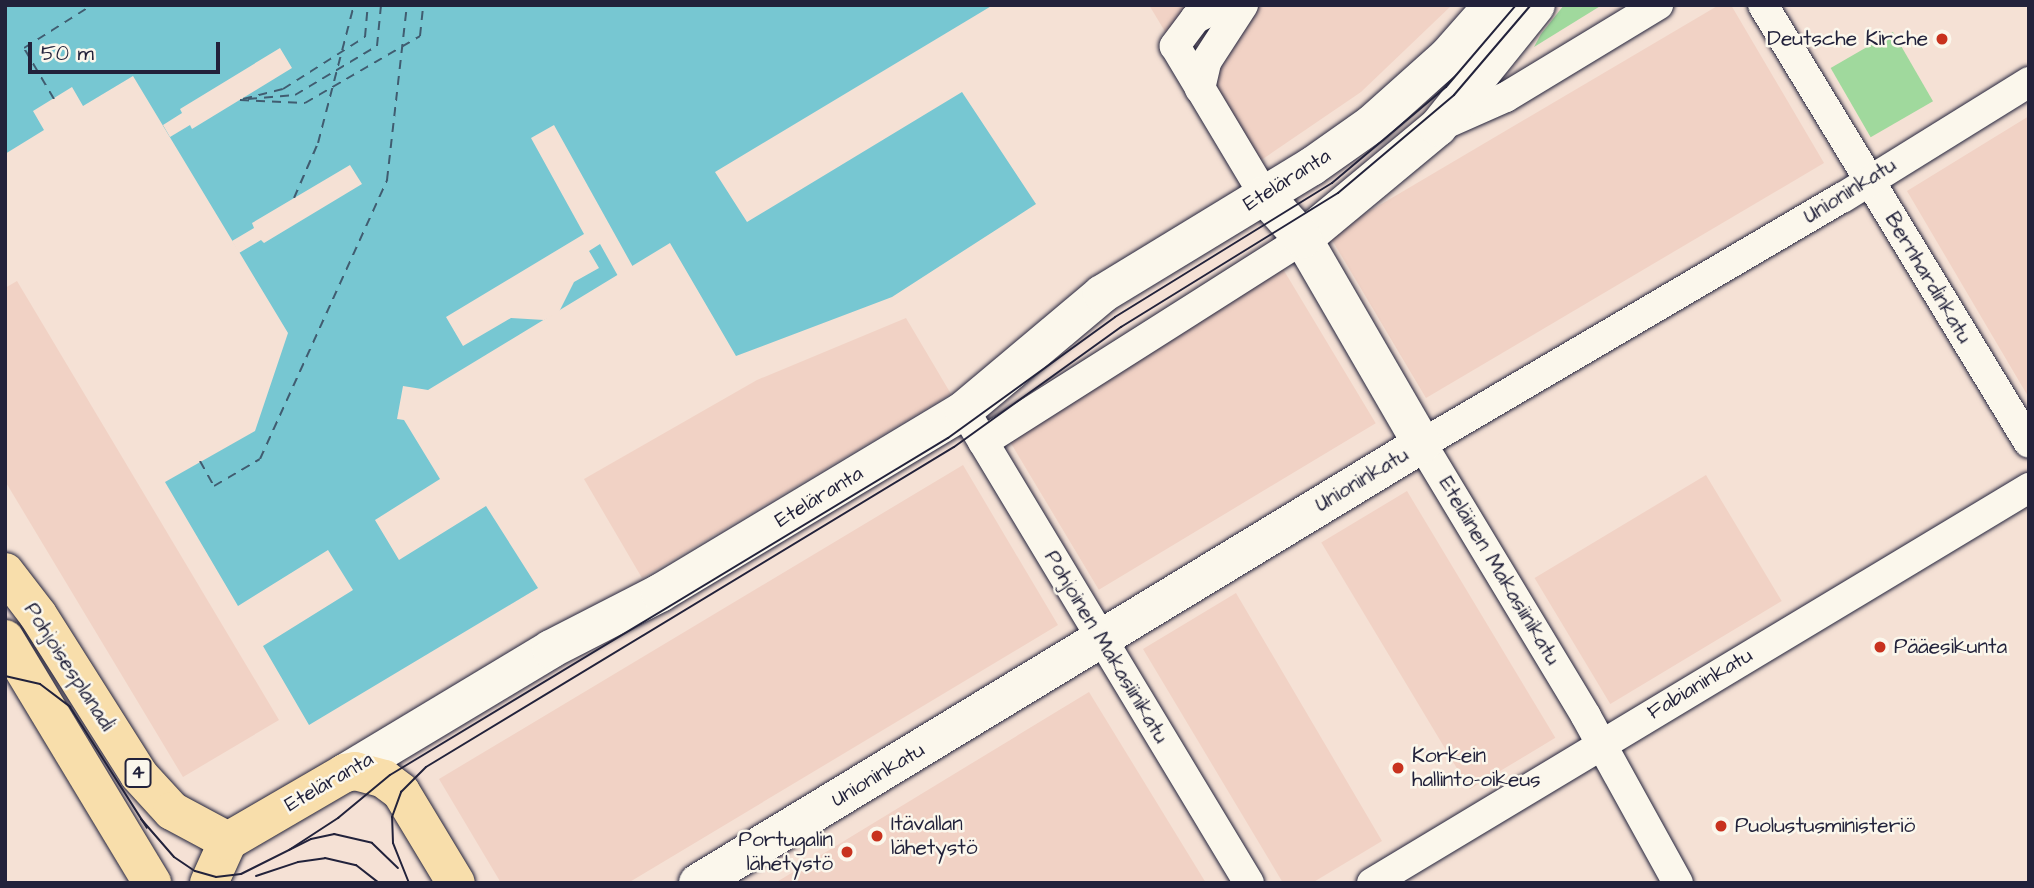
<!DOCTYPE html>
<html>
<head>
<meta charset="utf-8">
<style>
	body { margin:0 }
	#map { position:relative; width:2034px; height:888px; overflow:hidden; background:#f5e1d5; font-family:"Architects Daughter",sans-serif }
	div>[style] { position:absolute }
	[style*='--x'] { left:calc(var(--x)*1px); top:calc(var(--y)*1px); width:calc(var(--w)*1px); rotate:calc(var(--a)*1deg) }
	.built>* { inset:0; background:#f1d2c5; transform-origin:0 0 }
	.green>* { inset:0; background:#a0d99d; transform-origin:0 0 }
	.water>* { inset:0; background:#77c7d2 }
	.pier>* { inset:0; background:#f5e1d5 }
	.ferry>* { height:2px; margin-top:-1px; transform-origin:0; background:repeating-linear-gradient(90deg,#405c70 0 9px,transparent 0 16px) }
	.roads { filter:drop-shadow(0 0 2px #22223b) drop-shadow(0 0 2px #22223b) }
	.minor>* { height:30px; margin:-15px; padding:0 15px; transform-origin:15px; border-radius:15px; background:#fbf7ec }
	.secondary>* { height:38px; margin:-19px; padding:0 19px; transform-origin:19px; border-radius:19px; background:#fbf7ec }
	.primary>* { height:38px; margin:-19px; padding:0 19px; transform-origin:19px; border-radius:19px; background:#f8deab }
	.tram>* { height:2px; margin:-1px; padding:0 1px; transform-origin:1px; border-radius:1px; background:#22223b }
	.dots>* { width:19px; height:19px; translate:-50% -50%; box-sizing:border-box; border:4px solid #fbf7ec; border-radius:50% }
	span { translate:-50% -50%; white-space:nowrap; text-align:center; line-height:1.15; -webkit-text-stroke:5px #fbf7ec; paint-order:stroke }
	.shield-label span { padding:2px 5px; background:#fbf7ec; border:2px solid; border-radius:5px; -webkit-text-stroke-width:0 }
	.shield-label { font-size:19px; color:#22223b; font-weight:700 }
	.poi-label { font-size:21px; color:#22223b }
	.right { translate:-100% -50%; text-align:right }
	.left { translate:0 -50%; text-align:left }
	.street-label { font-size:21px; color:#22223b }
	.frame { position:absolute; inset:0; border:7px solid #22223b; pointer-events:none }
	.scale { position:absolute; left:28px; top:42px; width:192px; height:32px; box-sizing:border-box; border:4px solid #22223b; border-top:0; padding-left:9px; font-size:21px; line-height:24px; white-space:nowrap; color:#22223b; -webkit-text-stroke:5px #fbf7ec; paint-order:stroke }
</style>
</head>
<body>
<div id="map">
	<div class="built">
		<i style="clip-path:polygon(1149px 5px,1452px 5px,1361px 92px,1248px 169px)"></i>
		<i style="clip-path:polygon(1719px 5px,1731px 5px,1824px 163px,1426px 398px,1329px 235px)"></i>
		<i style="clip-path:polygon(2029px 116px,2029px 398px,1907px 191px)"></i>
		<i style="left:1283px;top:269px;width:180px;height:323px;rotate:59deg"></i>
		<i style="clip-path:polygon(17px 281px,279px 720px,183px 777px,5px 481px,5px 288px)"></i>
		<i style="clip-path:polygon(906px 318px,951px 394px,642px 578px,584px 479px,757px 380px)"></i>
		<i style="clip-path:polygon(963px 465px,1058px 625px,628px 883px,501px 883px,439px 779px)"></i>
		<i style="left:1706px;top:475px;width:147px;height:200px;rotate:59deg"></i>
		<i style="left:1407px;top:491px;width:288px;height:100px;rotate:59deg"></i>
		<i style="clip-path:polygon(1236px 593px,1382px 841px,1312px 883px,1283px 883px,1143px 649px)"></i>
		<i style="clip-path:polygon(1089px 692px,1206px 883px,775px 883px,1084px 695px)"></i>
	</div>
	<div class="green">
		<i style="clip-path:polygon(1564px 5px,1602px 5px,1534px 47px,1541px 34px)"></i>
		<i style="left:1893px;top:32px;width:80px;height:72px;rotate:60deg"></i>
	</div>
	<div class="water">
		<i style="clip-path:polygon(5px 5px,993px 5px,715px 172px,747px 222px,962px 92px,1036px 204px,892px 297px,736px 356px,670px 243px,428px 390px,403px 386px,397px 419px,404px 420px,440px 479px,375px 520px,399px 560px,486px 506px,538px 588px,309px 725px,263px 646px,353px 590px,328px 550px,238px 606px,165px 482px,255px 431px,288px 333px,133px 76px,83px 106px,72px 87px,33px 111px,44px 130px,5px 154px)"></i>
	</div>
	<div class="pier">
		<i style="clip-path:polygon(280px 48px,292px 68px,192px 129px,190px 125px,170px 137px,163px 125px,182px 113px,180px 109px)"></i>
		<i style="clip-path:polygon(554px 125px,633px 267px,618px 276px,600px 244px,589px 251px,599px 268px,574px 282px,559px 312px,544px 320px,511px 318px,463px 346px,446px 317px,584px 234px,531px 138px)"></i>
		<i style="clip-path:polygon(350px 165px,362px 184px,264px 243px,261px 240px,239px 253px,232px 241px,254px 228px,252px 223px)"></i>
	</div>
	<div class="ferry">
		<i style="--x:54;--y:99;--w:59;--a:-120.5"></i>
		<i style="--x:24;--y:48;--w:80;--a:-32.3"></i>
		<i style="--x:243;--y:99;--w:41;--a:-14"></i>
		<i style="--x:283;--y:89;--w:97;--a:-32.4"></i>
		<i style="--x:365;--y:37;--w:32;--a:-85"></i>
		<i style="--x:248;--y:99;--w:47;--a:-4.9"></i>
		<i style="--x:295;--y:95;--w:96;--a:-30.9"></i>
		<i style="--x:377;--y:46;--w:41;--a:-84.4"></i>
		<i style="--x:240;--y:100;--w:65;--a:2.6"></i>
		<i style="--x:305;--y:103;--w:133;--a:-30.2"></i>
		<i style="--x:420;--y:36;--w:31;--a:-84"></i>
		<i style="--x:294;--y:198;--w:60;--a:-66.4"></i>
		<i style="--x:318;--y:143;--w:143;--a:-75.4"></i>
		<i style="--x:200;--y:461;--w:29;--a:61"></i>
		<i style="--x:214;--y:486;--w:53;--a:-30.4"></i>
		<i style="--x:260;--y:459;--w:307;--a:-65.5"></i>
		<i style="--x:387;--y:180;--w:176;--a:-83.5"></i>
	</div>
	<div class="roads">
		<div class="minor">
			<i style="--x:1222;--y:5;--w:30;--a:153"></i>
			<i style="--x:1195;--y:19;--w:34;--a:127"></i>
			<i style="--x:1175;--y:46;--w:174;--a:59.1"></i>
			<i style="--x:1763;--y:5;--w:512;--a:58.73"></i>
			<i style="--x:1200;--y:89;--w:28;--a:-77"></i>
			<i style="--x:1206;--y:62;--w:68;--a:-57"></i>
			<i style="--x:1438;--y:127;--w:74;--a:-23.8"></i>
			<i style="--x:1506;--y:97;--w:178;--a:-31.2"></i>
			<i style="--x:964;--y:410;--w:552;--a:58.93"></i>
			<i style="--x:983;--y:442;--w:379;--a:-32.4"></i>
			<i style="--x:1372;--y:883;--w:767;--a:-31.02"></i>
			<i style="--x:1678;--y:883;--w:191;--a:-118.9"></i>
			<i style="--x:1586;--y:716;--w:318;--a:-121.1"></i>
			<i style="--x:1422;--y:444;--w:487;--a:-30.4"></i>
			<i style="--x:1842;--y:198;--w:220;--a:-31.8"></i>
		</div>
		<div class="secondary">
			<i style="--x:1303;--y:239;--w:175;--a:-39.7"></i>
			<i style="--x:1438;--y:127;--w:156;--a:-51.2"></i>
			<i style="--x:345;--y:773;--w:240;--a:-31"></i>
			<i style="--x:551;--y:649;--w:123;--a:-27.2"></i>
			<i style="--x:660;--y:593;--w:355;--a:-31"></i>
			<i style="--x:964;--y:410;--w:180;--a:-40"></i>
			<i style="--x:1102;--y:294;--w:245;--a:-31.3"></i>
			<i style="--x:1311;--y:167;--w:75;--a:-35.2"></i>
			<i style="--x:1372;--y:124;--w:101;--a:-41.8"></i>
			<i style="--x:1447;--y:57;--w:69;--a:-48.5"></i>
			<i style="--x:698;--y:883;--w:847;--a:-31.23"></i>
			<i style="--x:1422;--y:444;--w:237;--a:-120.1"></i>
			<i style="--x:1303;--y:239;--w:59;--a:-131.6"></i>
		</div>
		<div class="primary">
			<i style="--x:5;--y:572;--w:54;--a:52.5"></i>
			<i style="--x:38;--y:615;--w:189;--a:57.7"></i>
			<i style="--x:139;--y:775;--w:49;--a:47.5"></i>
			<i style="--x:172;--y:811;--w:64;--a:28.2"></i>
			<i style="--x:5;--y:639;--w:285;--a:58.9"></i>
			<i style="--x:209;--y:883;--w:46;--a:-65.7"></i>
			<i style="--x:228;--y:841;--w:135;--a:-30.2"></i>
			<i style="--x:345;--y:773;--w:10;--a:-11"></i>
			<i style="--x:355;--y:771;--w:30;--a:15"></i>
			<i style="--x:384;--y:779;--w:21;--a:37"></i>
			<i style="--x:401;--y:792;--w:106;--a:58.9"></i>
		</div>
	</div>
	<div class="tram">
		<i style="--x:5;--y:676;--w:36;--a:13"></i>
		<i style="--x:40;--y:684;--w:38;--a:37"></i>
		<i style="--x:70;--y:707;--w:143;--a:57.5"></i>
		<i style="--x:141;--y:819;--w:50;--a:49"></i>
		<i style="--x:174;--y:857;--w:25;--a:34"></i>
		<i style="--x:195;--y:871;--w:22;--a:16"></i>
		<i style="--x:216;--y:877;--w:25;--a:-7"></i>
		<i style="--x:241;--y:874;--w:78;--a:-26.6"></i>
		<i style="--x:311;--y:839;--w:24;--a:-12"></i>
		<i style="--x:334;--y:834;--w:39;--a:13"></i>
		<i style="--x:372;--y:843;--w:36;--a:44"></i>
		<i style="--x:289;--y:850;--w:59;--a:-33.1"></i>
		<i style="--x:338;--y:818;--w:67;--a:-39.6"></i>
		<i style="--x:390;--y:775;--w:652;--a:-31.13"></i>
		<i style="--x:948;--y:438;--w:206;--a:-35.9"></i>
		<i style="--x:1115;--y:317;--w:255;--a:-31.7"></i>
		<i style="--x:1332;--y:183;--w:149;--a:-40.1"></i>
		<i style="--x:1446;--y:87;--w:108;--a:-49.5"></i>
		<i style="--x:256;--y:876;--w:44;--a:-18.4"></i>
		<i style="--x:298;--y:862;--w:27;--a:-8"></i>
		<i style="--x:325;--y:858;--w:32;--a:13"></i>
		<i style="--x:356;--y:865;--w:29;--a:38"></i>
		<i style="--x:409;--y:883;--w:43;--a:-111.8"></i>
		<i style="--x:393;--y:843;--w:26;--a:-92"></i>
		<i style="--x:392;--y:817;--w:27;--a:-70"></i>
		<i style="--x:401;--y:792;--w:35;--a:-45"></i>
		<i style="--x:426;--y:767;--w:617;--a:-31.22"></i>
		<i style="--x:954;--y:447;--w:206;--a:-35.7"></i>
		<i style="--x:1121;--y:327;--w:255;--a:-31.7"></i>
		<i style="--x:1338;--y:193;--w:152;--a:-40.2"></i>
		<i style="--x:1454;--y:95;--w:118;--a:-49.5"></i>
	</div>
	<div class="dots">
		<i style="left:1942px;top:39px;background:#c8321e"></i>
		<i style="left:1880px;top:647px;background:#c8321e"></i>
		<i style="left:1398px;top:768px;background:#c8321e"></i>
		<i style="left:1721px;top:826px;background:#c8321e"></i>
		<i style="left:877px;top:836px;background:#c8321e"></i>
		<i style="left:847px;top:852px;background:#c8321e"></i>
	</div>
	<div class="shield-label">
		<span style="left:138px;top:773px">4</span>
	</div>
	<div class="poi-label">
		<span class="right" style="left:1928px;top:39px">Deutsche Kirche</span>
		<span class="left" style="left:1894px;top:647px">Pääesikunta</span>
		<span class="left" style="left:1412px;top:768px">Korkein<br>hallinto-oikeus</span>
		<span class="left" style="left:891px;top:836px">Itävallan<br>lähetystö</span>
		<span class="left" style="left:1735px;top:826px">Puolustusministeriö</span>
		<span class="right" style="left:833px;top:852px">Portugalin<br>lähetystö</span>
	</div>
	<div class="street-label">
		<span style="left:1287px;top:180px;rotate:-32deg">Eteläranta</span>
		<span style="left:1850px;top:191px;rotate:-32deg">Unioninkatu</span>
		<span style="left:1928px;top:278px;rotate:59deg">Bernhardinkatu</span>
		<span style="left:1362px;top:480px;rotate:-31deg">Unioninkatu</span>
		<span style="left:819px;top:497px;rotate:-31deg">Eteläranta</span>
		<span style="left:1499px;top:571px;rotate:59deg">Eteläinen Makasiinikatu</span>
		<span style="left:1106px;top:647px;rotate:59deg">Pohjoinen Makasiinikatu</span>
		<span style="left:69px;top:667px;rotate:57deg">Pohjoisesplanadi</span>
		<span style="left:1700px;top:684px;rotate:-31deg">Fabianinkatu</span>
		<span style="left:878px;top:775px;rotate:-31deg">Unioninkatu</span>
		<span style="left:329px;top:782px;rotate:-30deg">Eteläranta</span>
	</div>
	<div class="frame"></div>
	<div class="scale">50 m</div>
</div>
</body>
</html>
